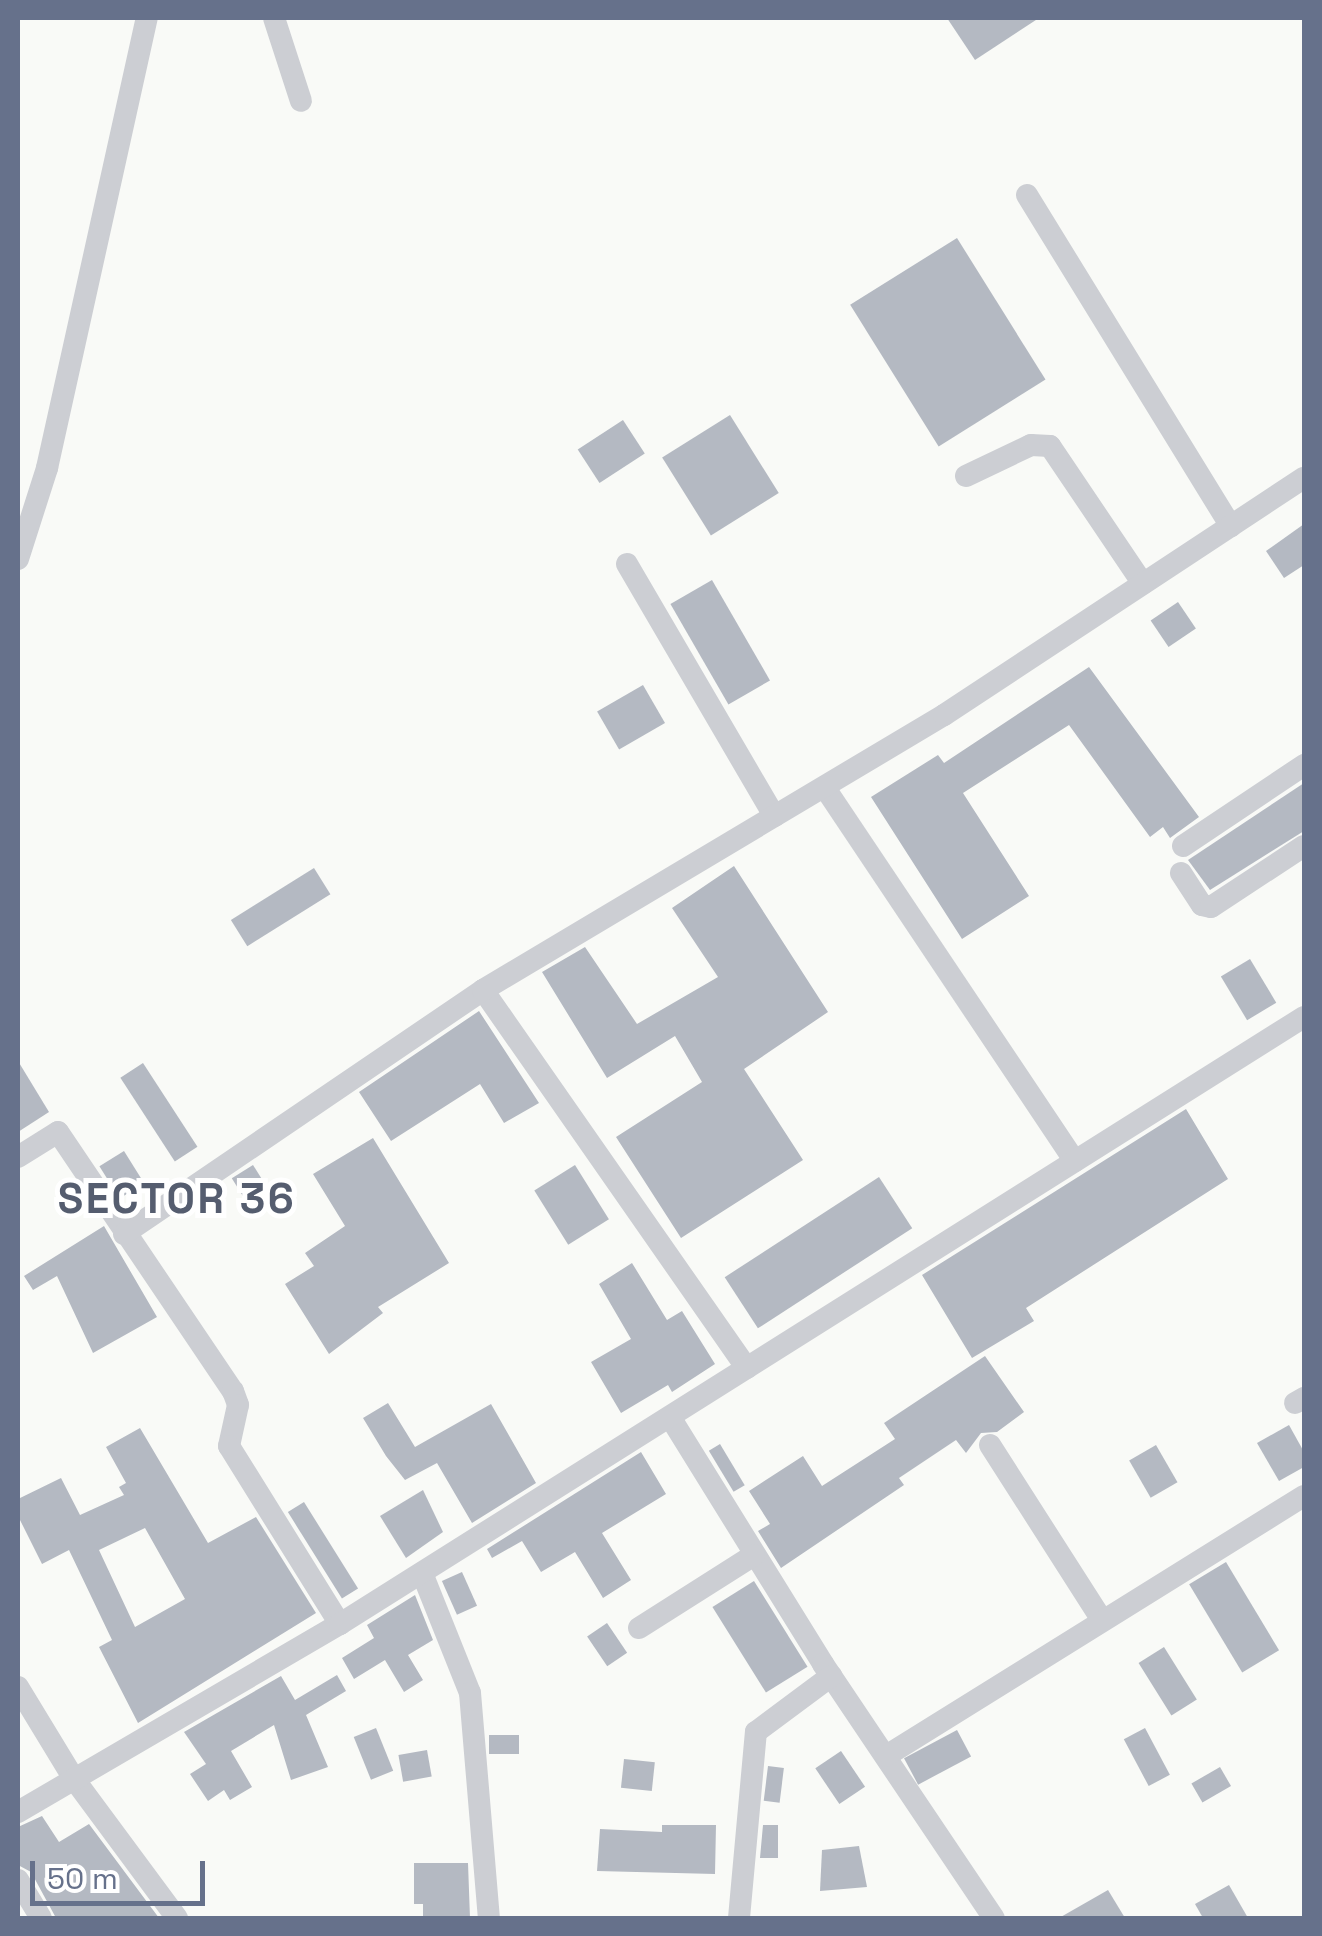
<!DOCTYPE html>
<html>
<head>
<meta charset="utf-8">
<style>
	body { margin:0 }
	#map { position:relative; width:1322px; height:1936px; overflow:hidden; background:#f9faf7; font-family:"Space Grotesk",sans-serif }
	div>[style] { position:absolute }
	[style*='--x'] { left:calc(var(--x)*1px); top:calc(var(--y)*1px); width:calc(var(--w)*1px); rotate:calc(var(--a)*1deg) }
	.building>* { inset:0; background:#b4b9c2; transform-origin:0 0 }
	.minor>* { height:22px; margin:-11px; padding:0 11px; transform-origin:11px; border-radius:11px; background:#ccced3 }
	span { translate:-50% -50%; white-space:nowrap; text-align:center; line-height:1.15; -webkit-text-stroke:10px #fff; paint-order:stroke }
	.district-label { font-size:42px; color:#555d6f; font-weight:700; letter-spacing:2.5px }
	.frame { position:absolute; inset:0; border:20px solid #66718b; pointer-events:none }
	.scale { position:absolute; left:30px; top:1861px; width:175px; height:45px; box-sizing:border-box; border:5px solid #66718b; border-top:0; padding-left:12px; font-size:30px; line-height:35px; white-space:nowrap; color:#66718b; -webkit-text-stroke:8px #fff; paint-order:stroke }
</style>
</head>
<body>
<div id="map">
	<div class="building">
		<i style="clip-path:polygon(947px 18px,1039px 18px,975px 60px)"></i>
		<i style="left:957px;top:238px;width:167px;height:126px;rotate:58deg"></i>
		<i style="left:730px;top:415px;width:92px;height:80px;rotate:58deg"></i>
		<i style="left:623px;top:420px;width:40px;height:54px;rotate:57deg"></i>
		<i style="clip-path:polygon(1304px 524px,1304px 565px,1284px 578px,1266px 551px)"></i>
		<i style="left:712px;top:580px;width:116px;height:48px;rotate:60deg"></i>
		<i style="left:1178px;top:602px;width:32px;height:33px;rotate:56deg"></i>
		<i style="clip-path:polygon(1089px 667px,1199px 817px,1170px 838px,1163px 827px,1150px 837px,1069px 725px,963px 793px,1029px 896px,962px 939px,871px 797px,938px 755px,944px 763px)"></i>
		<i style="left:643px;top:685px;width:44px;height:53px;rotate:60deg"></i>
		<i style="clip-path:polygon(1304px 783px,1304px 831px,1210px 890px,1188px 860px)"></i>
		<i style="clip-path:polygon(734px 866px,828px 1012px,744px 1069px,803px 1160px,681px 1238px,616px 1137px,702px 1082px,675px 1036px,607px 1078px,542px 972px,585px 947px,637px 1024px,718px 977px,672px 908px)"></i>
		<i style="left:314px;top:868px;width:31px;height:98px;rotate:58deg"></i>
		<i style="left:1250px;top:959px;width:51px;height:34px;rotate:59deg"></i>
		<i style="clip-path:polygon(479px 1011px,539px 1103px,504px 1123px,480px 1084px,391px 1141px,359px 1092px)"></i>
		<i style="clip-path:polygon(18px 1061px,49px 1112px,18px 1132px)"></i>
		<i style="left:143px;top:1063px;width:100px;height:27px;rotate:57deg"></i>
		<i style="clip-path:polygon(1186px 1109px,1228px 1179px,1026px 1308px,1034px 1321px,972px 1358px,922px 1275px)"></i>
		<i style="clip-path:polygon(373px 1138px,449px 1263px,378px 1307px,383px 1313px,329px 1354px,285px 1284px,314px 1266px,305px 1253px,345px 1226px,313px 1174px)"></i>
		<i style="left:124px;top:1151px;width:38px;height:29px;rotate:58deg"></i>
		<i style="left:253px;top:1165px;width:36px;height:25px;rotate:58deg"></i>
		<i style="left:575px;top:1165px;width:64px;height:48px;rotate:58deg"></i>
		<i style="left:879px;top:1177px;width:61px;height:184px;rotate:57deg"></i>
		<i style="clip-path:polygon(104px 1226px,157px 1317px,93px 1353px,57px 1276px,33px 1290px,24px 1276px)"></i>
		<i style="clip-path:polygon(632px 1263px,667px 1320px,682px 1311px,715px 1364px,672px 1392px,668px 1385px,621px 1413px,591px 1362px,631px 1339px,599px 1284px)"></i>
		<i style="clip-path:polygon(985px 1356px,1024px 1412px,997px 1432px,981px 1433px,966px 1453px,956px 1440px,899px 1478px,904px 1485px,781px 1568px,758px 1531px,770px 1524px,749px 1491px,803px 1456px,822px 1486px,895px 1439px,884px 1423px)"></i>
		<i style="clip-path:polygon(388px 1403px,415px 1447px,491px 1404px,536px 1483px,472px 1523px,437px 1463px,405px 1480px,386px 1456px,363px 1418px)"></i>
		<i style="clip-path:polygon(1289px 1425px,1304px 1452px,1304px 1467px,1279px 1481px,1257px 1443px)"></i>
		<i style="clip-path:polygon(evenodd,140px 1428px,208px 1543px,256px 1517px,316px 1613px,138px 1723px,99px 1647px,112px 1640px,69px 1550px,42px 1564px,18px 1516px,18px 1499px,61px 1478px,80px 1515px,124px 1495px,119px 1487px,126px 1483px,106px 1447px,140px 1428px,145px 1528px,185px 1599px,135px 1627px,99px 1550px,145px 1528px)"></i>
		<i style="left:720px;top:1444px;width:48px;height:13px;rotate:59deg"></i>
		<i style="left:1156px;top:1445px;width:43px;height:31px;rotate:60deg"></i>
		<i style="clip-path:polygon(641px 1452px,666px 1494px,602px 1533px,631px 1580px,603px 1598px,575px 1552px,541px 1572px,522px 1541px,492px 1558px,487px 1549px)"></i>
		<i style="clip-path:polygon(423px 1490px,443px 1532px,406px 1558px,380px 1516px)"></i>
		<i style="left:304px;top:1502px;width:102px;height:19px;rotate:58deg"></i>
		<i style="left:1226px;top:1562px;width:103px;height:43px;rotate:59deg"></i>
		<i style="left:462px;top:1572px;width:37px;height:22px;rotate:66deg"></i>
		<i style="left:754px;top:1581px;width:101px;height:49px;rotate:58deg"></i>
		<i style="clip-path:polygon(415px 1595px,433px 1640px,408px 1655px,423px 1680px,404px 1692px,385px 1660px,354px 1679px,342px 1658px,374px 1638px,367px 1625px)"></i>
		<i style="left:607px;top:1623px;width:36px;height:24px;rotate:56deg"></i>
		<i style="left:1164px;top:1647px;width:62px;height:30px;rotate:58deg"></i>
		<i style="clip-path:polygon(337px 1675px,346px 1691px,306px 1715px,328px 1767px,291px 1780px,274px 1725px,231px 1751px,252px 1787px,230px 1800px,224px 1790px,208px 1801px,190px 1774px,206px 1764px,184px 1732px,281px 1676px,295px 1700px)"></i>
		<i style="left:376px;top:1728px;width:46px;height:24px;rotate:68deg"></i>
		<i style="left:1145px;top:1728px;width:53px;height:24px;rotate:62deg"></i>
		<i style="left:957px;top:1730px;width:30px;height:60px;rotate:62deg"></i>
		<i style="left:489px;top:1735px;width:30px;height:19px"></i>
		<i style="left:427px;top:1750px;width:27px;height:29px;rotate:80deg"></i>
		<i style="left:841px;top:1751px;width:43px;height:31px;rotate:56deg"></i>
		<i style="left:624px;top:1759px;width:31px;height:29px;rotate:6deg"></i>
		<i style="left:768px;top:1766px;width:16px;height:35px;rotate:7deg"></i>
		<i style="left:1220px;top:1767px;width:22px;height:33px;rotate:60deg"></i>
		<i style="clip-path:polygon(42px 1816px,59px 1842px,89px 1824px,159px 1918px,56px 1918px,31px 1872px,18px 1865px,18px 1827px)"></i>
		<i style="clip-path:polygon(662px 1825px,716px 1825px,715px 1874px,597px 1871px,600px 1829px,662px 1832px)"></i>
		<i style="clip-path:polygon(763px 1825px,778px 1825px,778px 1858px,760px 1858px)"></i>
		<i style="clip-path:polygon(859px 1846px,867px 1887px,820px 1891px,822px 1850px)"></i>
		<i style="clip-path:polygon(414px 1863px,468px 1863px,470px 1918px,423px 1918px,423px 1904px,414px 1904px)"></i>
		<i style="clip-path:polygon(1229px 1885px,1248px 1918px,1203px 1918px,1195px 1904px)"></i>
		<i style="clip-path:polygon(1108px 1890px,1125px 1918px,1059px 1918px)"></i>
	</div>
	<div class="minor">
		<i style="--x:274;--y:18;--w:87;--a:72"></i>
		<i style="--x:1027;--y:195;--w:389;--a:58.4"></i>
		<i style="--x:966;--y:476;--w:72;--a:-25.5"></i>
		<i style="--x:1031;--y:445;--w:19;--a:3"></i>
		<i style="--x:1050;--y:446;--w:166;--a:56"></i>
		<i style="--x:18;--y:559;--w:96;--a:-72.3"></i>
		<i style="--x:47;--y:468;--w:461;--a:-77.5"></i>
		<i style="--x:627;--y:564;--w:292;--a:59.7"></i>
		<i style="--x:825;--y:788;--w:449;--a:56.2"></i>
		<i style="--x:1183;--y:846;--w:146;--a:-33.8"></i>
		<i style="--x:1181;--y:873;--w:38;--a:57"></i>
		<i style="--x:1202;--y:905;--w:9;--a:13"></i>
		<i style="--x:1211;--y:907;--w:111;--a:-33.3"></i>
		<i style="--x:483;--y:990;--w:461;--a:55.1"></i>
		<i style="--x:18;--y:1157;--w:47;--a:-32"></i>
		<i style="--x:58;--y:1132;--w:313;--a:56"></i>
		<i style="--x:233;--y:1391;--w:15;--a:70"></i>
		<i style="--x:238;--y:1405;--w:42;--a:102.4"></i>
		<i style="--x:229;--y:1446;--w:210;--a:58.1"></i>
		<i style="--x:124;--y:1234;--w:434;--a:-34.2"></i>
		<i style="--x:483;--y:990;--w:537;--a:-30.82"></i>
		<i style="--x:944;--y:715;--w:431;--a:-33.4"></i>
		<i style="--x:1295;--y:1403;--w:10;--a:-29"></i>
		<i style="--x:670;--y:1417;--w:291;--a:58.2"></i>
		<i style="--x:823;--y:1664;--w:306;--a:56.1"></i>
		<i style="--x:990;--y:1445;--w:208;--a:57.4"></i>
		<i style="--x:422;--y:1573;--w:129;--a:68.2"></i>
		<i style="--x:470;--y:1693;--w:226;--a:85.2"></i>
		<i style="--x:639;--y:1628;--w:136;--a:-32.4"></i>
		<i style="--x:18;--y:1687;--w:108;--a:58.7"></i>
		<i style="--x:74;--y:1779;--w:173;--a:53.5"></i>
		<i style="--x:886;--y:1756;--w:492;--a:-31.9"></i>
		<i style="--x:18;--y:1812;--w:373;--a:-30.3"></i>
		<i style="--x:340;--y:1624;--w:1139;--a:-32.2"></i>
		<i style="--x:18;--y:1880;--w:44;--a:58.8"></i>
		<i style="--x:739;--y:1918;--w:187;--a:-84.8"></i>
		<i style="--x:756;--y:1732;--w:94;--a:-36.7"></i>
	</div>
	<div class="district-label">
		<span style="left:177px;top:1199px">SECTOR 36</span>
	</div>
	<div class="frame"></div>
	<div class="scale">50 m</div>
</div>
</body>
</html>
